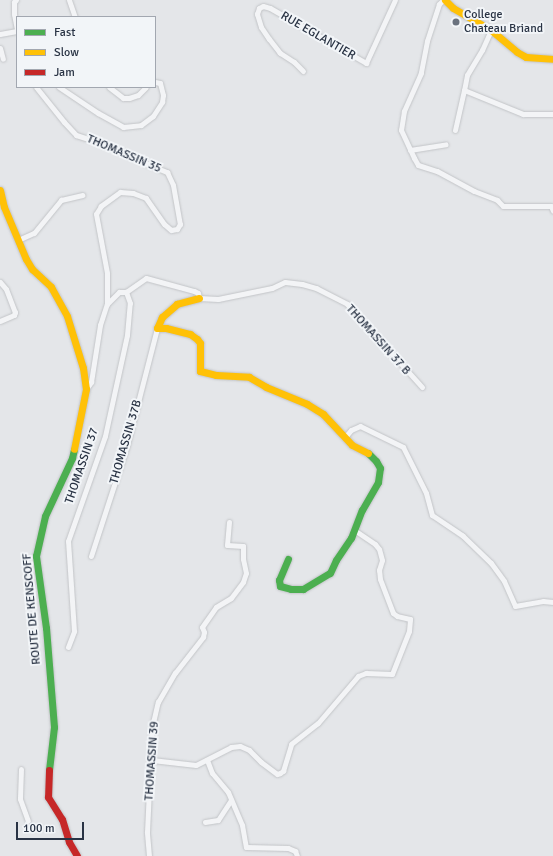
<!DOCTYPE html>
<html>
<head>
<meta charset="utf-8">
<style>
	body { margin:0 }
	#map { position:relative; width:553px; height:856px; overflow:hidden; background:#e4e6e9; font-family:Signika,sans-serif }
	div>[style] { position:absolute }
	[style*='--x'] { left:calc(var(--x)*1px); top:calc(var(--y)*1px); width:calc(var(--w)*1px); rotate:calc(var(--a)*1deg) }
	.roads { filter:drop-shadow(0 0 1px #c2c4c7) drop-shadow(0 0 1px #c2c4c7) }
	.street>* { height:5px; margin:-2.5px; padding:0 2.5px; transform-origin:2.5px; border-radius:2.5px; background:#f3f4f6 }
	.fast>* { height:7px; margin:-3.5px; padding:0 3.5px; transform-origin:3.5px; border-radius:3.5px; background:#4caf50 }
	.slow>* { height:7px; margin:-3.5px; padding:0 3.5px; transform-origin:3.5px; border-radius:3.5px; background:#ffc107 }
	.jam>* { height:7px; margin:-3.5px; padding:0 3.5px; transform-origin:3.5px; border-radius:3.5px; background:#c62828 }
	.dots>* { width:11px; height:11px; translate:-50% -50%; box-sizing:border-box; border:2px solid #f2f5f8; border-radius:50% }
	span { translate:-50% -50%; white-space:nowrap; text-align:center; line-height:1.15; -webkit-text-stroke:4px #f2f5f8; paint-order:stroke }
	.poi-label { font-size:12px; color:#293344 }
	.left { translate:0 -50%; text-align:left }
	.street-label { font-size:12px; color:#293344 }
	.legend { position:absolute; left:16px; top:16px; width:140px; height:72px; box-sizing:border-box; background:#f2f5f8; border:1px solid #a2a7b0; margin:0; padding:5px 7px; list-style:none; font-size:12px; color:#293344 }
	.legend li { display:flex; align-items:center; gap:8px; height:20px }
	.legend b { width:20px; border:1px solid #a2a7b0 }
	.scale { position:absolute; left:16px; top:822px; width:68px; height:18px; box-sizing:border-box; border:2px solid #293344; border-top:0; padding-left:5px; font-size:12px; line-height:14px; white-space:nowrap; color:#293344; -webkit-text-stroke:3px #f2f5f8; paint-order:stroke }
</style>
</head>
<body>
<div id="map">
	<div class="roads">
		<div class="street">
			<i style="--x:16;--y:0;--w:3;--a:135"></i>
			<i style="--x:14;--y:2;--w:12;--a:90"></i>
			<i style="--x:14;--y:14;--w:15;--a:79"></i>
			<i style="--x:69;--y:0;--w:18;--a:71"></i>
			<i style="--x:443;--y:0;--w:6;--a:135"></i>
			<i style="--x:439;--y:4;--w:39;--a:108"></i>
			<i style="--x:427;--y:41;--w:33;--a:101"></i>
			<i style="--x:421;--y:73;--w:42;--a:114.1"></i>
			<i style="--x:404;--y:111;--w:19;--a:99"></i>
			<i style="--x:401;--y:130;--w:31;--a:65"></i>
			<i style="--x:414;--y:158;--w:8;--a:60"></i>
			<i style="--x:418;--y:165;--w:20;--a:18"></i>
			<i style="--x:437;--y:171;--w:42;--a:28.4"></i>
			<i style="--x:474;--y:191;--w:25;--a:21"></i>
			<i style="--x:497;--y:200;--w:8;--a:45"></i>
			<i style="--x:503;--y:206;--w:48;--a:0"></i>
			<i style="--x:551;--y:206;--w:5;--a:68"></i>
			<i style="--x:491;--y:30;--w:22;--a:114"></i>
			<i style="--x:482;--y:50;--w:29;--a:121"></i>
			<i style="--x:467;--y:75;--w:15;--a:101"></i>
			<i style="--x:464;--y:90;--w:64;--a:22.1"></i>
			<i style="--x:523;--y:114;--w:30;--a:0"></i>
			<i style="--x:0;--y:34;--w:17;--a:-10"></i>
			<i style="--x:0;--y:48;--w:11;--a:75"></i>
			<i style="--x:303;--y:71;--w:13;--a:-135"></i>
			<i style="--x:294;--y:62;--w:17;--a:-147"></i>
			<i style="--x:280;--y:53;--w:18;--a:-128"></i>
			<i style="--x:269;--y:39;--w:14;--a:-124"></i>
			<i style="--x:261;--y:27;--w:14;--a:-107"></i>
			<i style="--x:257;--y:14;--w:6;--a:-72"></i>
			<i style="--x:259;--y:8;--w:4;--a:-27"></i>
			<i style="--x:263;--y:6;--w:7;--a:16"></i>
			<i style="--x:270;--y:8;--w:111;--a:29.8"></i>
			<i style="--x:366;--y:63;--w:69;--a:-65.3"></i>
			<i style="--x:36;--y:87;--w:45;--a:51.3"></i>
			<i style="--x:64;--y:122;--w:18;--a:47"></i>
			<i style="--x:76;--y:135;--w:38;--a:18"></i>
			<i style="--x:112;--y:147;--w:39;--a:26"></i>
			<i style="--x:147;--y:164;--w:22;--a:22"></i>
			<i style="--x:167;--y:172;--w:14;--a:65"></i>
			<i style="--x:173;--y:185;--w:40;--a:80"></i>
			<i style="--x:180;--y:224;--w:6;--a:121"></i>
			<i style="--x:177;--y:229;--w:6;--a:171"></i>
			<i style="--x:171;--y:230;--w:9;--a:-139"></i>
			<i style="--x:164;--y:224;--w:32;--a:-125"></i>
			<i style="--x:146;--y:198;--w:14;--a:-159"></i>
			<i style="--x:133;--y:193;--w:13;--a:-176"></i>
			<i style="--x:120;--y:192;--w:24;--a:144"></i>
			<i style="--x:101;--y:206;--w:9;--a:122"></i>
			<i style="--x:96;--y:214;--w:60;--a:79.4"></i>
			<i style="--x:107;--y:273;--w:31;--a:90"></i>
			<i style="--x:59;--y:87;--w:47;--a:33.7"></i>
			<i style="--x:98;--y:113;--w:29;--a:29"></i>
			<i style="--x:123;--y:127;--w:18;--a:-6"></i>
			<i style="--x:141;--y:125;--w:15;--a:-37"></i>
			<i style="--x:153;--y:116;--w:17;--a:-57"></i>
			<i style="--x:162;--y:102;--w:7;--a:-82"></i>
			<i style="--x:163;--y:95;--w:12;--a:-104"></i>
			<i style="--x:160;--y:83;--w:5;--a:-169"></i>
			<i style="--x:109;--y:87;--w:18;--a:38"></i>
			<i style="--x:123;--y:98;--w:6;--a:0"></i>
			<i style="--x:129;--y:98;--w:9;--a:-18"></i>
			<i style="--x:138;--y:95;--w:11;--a:-45"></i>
			<i style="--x:455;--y:130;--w:41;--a:-77.3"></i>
			<i style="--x:410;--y:150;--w:36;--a:-9"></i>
			<i style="--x:18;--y:240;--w:17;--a:-24"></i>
			<i style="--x:34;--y:233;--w:43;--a:-50.7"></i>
			<i style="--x:61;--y:200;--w:22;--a:-13"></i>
			<i style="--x:0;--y:282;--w:9;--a:49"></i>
			<i style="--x:6;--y:289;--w:25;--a:69"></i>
			<i style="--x:15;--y:312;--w:3;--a:108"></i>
			<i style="--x:14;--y:315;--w:15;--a:157"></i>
			<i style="--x:86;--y:389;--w:9;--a:-54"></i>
			<i style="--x:91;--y:382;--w:58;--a:-81"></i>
			<i style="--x:100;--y:325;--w:22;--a:-72"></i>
			<i style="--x:107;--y:304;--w:17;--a:-45"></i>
			<i style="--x:119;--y:292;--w:7;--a:0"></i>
			<i style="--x:126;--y:292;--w:24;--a:-35"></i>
			<i style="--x:146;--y:278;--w:50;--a:15.2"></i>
			<i style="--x:194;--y:291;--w:4;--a:27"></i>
			<i style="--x:198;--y:293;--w:5;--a:79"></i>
			<i style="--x:199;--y:298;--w:19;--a:3"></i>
			<i style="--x:218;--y:299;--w:55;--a:-11.5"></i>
			<i style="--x:272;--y:288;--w:14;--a:-25"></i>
			<i style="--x:285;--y:282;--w:17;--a:7"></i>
			<i style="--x:302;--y:284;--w:15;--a:16"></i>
			<i style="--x:316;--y:288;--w:35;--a:27"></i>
			<i style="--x:347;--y:304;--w:112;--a:47.9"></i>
			<i style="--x:345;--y:437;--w:9;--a:-49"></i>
			<i style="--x:351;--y:430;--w:10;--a:-24"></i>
			<i style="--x:360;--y:426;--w:48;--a:26"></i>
			<i style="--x:403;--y:447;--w:51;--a:63.4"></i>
			<i style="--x:426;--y:493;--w:23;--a:75"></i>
			<i style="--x:432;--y:515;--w:37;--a:34"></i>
			<i style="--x:463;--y:536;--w:39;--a:44"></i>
			<i style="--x:491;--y:563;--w:22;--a:54"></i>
			<i style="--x:504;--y:581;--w:27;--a:66"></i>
			<i style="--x:515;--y:606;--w:28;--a:-10"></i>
			<i style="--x:543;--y:601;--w:10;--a:6"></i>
			<i style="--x:91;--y:556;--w:117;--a:-72"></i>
			<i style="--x:127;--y:445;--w:121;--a:-75.6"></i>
			<i style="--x:68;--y:647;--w:17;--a:-69"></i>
			<i style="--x:74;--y:631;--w:90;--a:-93.8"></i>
			<i style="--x:68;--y:541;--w:111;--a:-70.6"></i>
			<i style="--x:105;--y:436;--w:103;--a:-77.7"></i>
			<i style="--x:127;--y:335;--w:32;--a:-85"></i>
			<i style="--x:130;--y:303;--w:12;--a:-110"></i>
			<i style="--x:152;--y:760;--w:44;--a:6.5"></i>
			<i style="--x:196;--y:765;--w:39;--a:-27"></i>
			<i style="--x:231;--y:747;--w:9;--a:-6"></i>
			<i style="--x:240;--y:746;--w:10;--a:24"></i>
			<i style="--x:249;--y:750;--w:17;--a:45"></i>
			<i style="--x:261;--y:762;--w:20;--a:37"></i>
			<i style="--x:277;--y:774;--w:3;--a:-18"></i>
			<i style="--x:280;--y:773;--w:4;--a:-34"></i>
			<i style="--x:283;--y:771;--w:28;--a:-73"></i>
			<i style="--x:291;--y:744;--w:34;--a:-38"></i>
			<i style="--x:318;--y:723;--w:62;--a:-49.6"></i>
			<i style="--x:358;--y:676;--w:9;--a:-21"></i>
			<i style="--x:366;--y:673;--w:26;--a:2"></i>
			<i style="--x:392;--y:674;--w:46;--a:-68.4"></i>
			<i style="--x:409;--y:631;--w:12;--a:-85"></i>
			<i style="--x:410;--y:619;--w:13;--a:-167"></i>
			<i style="--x:397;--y:616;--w:5;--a:-143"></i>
			<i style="--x:393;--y:613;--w:36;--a:-111"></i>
			<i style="--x:380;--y:579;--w:9;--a:-96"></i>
			<i style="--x:379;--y:570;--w:10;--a:-73"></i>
			<i style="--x:382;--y:560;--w:11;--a:-105"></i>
			<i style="--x:379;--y:549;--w:6;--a:-129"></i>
			<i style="--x:375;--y:544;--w:25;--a:-146"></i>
			<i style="--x:207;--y:760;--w:14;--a:69"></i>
			<i style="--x:212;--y:773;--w:25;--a:50"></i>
			<i style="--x:228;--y:792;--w:36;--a:67"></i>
			<i style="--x:242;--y:825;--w:22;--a:80"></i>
			<i style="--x:246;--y:847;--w:42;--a:1.4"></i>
			<i style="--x:288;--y:848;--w:8;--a:23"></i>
			<i style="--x:295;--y:851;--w:5;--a:68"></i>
			<i style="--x:21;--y:769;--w:30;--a:92"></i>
			<i style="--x:20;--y:799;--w:23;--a:70"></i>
			<i style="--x:205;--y:822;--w:13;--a:-9"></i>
			<i style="--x:218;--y:820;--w:24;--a:-57"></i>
			<i style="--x:149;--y:856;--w:24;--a:-95"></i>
			<i style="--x:147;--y:832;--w:105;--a:-87.3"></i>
			<i style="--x:152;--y:727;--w:26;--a:-77"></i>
			<i style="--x:158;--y:702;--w:34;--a:-60"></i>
			<i style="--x:175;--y:673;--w:46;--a:-52.1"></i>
			<i style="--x:203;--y:637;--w:5;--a:-79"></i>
			<i style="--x:204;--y:632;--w:5;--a:-112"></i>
			<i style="--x:202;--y:627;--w:24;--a:-55"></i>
			<i style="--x:216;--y:607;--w:17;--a:-31"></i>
			<i style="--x:231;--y:598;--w:20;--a:-53"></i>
			<i style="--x:243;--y:582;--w:9;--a:-72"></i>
			<i style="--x:246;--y:573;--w:14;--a:-102"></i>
			<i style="--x:243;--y:559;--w:13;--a:-90"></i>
			<i style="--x:243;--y:546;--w:16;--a:-176"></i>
			<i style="--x:227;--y:545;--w:23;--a:-85"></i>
		</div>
		<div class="fast">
			<i style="--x:288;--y:559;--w:23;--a:113"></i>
			<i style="--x:279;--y:580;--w:6;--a:81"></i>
			<i style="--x:280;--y:586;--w:11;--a:15"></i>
			<i style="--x:291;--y:589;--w:12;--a:0"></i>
			<i style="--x:303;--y:589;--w:31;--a:-31"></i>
			<i style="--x:330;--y:573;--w:14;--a:-65"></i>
			<i style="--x:336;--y:560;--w:27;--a:-56"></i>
			<i style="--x:351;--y:538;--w:30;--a:-69"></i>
			<i style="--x:362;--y:510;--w:32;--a:-60"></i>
			<i style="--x:378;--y:482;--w:14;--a:-82"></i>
			<i style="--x:380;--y:468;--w:8;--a:-120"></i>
			<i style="--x:376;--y:461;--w:11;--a:-135"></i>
			<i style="--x:49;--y:770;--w:43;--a:-83.4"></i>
			<i style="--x:54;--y:727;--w:99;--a:-94.6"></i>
			<i style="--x:46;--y:628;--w:73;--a:-97.9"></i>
			<i style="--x:36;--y:556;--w:41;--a:-77.3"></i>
			<i style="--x:45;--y:516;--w:64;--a:-65"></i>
			<i style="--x:72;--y:458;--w:9;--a:-77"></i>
		</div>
		<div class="slow">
			<i style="--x:445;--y:0;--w:11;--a:45"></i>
			<i style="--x:453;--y:8;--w:44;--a:30.1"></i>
			<i style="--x:491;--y:30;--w:34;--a:40"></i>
			<i style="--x:517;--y:52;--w:10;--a:29"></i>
			<i style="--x:526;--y:57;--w:27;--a:4"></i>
			<i style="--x:0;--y:190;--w:17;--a:77"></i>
			<i style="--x:4;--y:207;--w:56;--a:67.1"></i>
			<i style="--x:26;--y:259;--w:12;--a:59"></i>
			<i style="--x:32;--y:269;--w:26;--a:43"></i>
			<i style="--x:51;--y:287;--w:33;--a:61"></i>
			<i style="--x:67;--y:316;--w:54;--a:72.9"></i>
			<i style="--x:83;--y:368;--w:21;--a:82"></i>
			<i style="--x:86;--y:389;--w:61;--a:101.3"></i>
			<i style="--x:199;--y:298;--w:23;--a:165"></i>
			<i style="--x:177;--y:304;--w:20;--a:139"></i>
			<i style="--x:162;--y:317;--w:12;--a:114"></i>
			<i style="--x:157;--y:328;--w:9;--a:0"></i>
			<i style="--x:166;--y:328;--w:25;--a:14"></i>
			<i style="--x:190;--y:334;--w:9;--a:36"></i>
			<i style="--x:197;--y:339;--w:5;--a:53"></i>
			<i style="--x:200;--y:343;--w:28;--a:90"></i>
			<i style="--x:200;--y:371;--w:16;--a:14"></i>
			<i style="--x:216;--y:375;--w:33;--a:3"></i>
			<i style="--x:249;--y:377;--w:20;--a:30"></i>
			<i style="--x:266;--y:387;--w:44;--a:22.5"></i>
			<i style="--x:307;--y:404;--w:19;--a:32"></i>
			<i style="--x:323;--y:414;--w:42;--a:46.9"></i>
			<i style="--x:352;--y:445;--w:18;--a:27"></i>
		</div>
		<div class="jam">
			<i style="--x:49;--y:770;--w:27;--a:92"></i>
			<i style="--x:48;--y:797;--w:26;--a:58"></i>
			<i style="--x:62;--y:819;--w:24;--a:73"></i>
			<i style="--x:69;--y:842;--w:16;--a:60"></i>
		</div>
	</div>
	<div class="dots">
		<i style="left:456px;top:22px;background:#6a727e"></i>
	</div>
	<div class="poi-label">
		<span class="left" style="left:464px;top:22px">College<br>Chateau Briand</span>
	</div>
	<div class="street-label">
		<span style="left:318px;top:36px;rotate:30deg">RUE EGLANTIER</span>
		<span style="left:124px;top:154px;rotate:23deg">THOMASSIN 35</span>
		<span style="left:378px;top:340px;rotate:48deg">THOMASSIN 37 B</span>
		<span style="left:126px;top:442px;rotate:-74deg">THOMASSIN 37B</span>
		<span style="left:82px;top:466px;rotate:-71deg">THOMASSIN 37</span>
		<span style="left:32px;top:609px;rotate:-95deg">ROUTE DE KENSCOFF</span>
		<span style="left:152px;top:761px;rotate:-86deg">THOMASSIN 39</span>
	</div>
	<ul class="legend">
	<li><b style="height:5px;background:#4caf50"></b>Fast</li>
	<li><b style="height:5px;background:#ffc107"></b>Slow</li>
	<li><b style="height:5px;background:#c62828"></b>Jam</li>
	</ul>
	<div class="scale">100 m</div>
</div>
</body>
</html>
